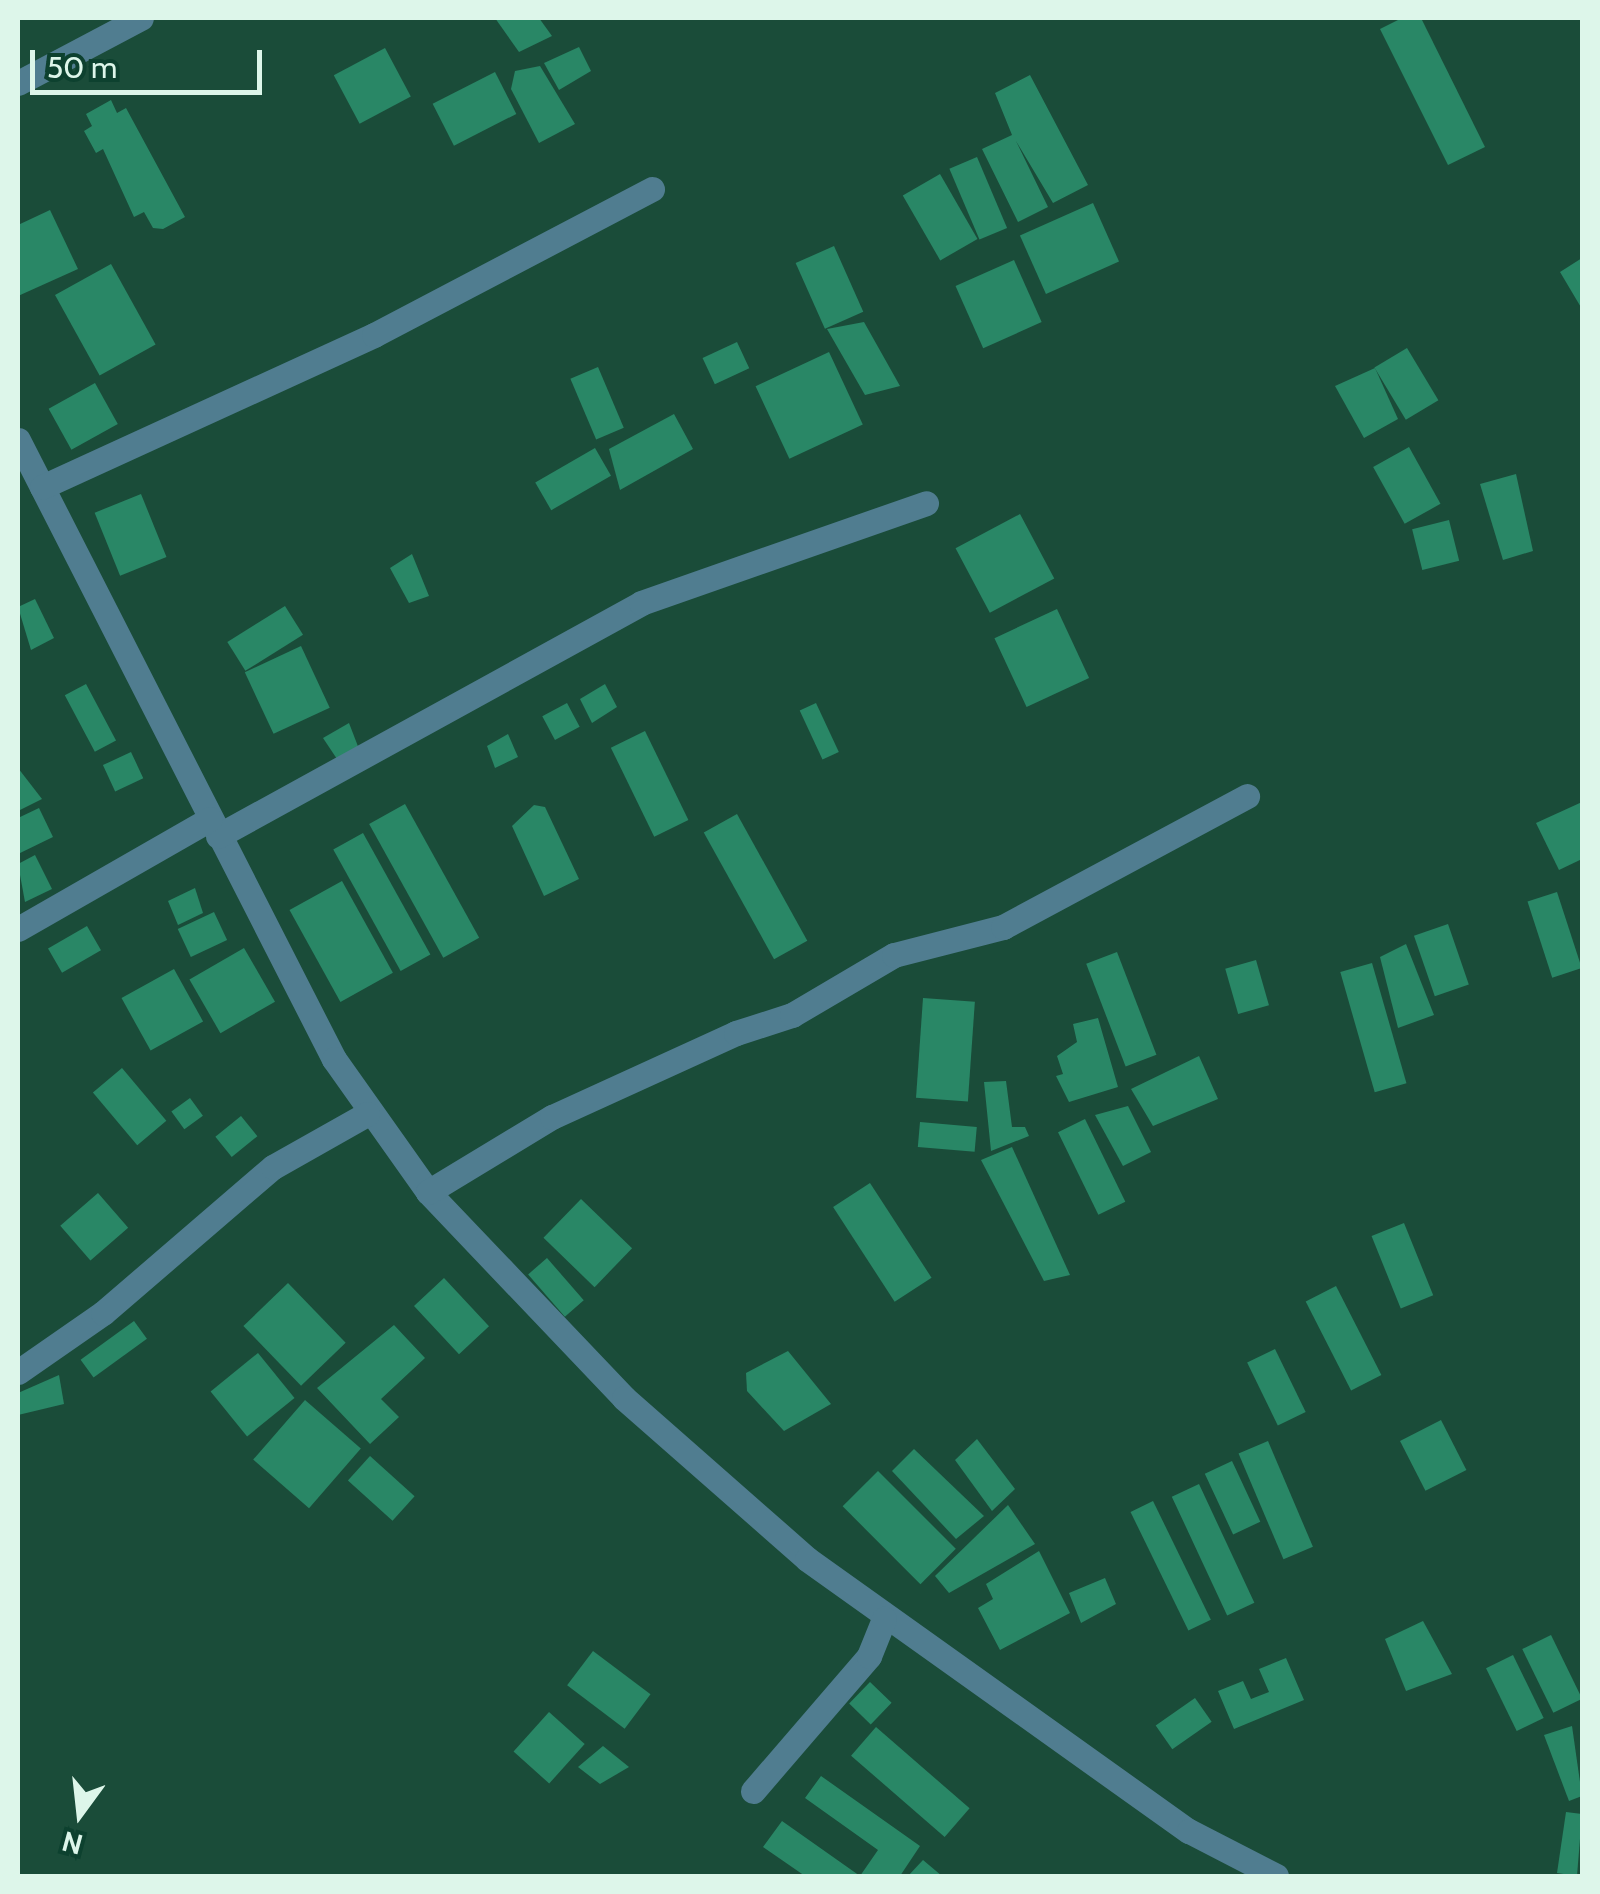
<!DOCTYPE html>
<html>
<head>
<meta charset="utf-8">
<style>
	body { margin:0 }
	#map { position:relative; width:1600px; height:1894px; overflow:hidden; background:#1a4c39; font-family:Cabin,sans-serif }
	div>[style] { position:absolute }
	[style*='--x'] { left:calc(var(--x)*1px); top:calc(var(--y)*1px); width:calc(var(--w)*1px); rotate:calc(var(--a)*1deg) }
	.building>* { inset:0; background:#298766; transform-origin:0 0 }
	.street>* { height:25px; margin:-12.5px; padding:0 12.5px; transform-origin:12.5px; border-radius:12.5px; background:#507d90 }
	span { translate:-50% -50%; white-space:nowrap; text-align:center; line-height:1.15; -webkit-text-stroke:8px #0d412f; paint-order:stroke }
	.frame { position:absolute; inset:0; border:20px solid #ddf6ea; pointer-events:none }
	.north { position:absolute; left:30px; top:1764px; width:100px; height:100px; -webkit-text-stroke:8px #0d412f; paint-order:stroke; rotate:195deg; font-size:28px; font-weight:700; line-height:40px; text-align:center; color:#ddf6ea }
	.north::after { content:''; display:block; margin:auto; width:35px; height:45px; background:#ddf6ea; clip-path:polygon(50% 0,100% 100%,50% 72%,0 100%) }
	.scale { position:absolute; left:30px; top:50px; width:232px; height:45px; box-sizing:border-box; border:5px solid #ddf6ea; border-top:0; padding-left:12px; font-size:30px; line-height:35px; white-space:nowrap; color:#ddf6ea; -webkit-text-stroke:8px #0d412f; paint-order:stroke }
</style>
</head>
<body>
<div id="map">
	<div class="building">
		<i style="clip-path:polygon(495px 18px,539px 18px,552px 36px,519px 52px)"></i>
		<i style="clip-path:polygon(1402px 18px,1421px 18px,1485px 147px,1448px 165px,1380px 29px)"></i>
		<i style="clip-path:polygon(579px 47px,591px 71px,559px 90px,544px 63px)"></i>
		<i style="left:385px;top:48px;width:55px;height:58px;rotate:62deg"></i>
		<i style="clip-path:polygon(540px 66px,575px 124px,539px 143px,511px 89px,515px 71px)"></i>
		<i style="left:495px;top:72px;width:47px;height:70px;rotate:63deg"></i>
		<i style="clip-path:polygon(1030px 75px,1088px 185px,1053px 203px,1016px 141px,1048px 207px,1018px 222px,982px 149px,1012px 135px,995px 93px)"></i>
		<i style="clip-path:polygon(111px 100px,117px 113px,126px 108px,185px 217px,163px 229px,153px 228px,144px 212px,134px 217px,103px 149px,96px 153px,84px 131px,92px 126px,86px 114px)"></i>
		<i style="left:977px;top:157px;width:77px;height:30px;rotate:67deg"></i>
		<i style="left:940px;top:174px;width:75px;height:43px;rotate:60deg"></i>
		<i style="left:1093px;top:203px;width:64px;height:80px;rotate:66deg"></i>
		<i style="clip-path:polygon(50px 210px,78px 269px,18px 296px,18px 225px)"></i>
		<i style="left:834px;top:246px;width:72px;height:42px;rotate:66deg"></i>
		<i style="clip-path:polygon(1582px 258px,1582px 309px,1560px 272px)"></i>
		<i style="left:1014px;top:260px;width:68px;height:64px;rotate:66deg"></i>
		<i style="left:111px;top:264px;width:92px;height:64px;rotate:61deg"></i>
		<i style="clip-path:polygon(864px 322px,900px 386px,865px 395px,827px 329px)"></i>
		<i style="left:737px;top:342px;width:29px;height:38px;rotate:65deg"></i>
		<i style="left:1407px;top:348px;width:61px;height:38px;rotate:59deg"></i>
		<i style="left:829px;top:352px;width:80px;height:81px;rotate:65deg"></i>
		<i style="left:598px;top:367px;width:66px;height:30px;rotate:67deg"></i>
		<i style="clip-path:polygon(1375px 368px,1398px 419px,1364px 438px,1335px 386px)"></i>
		<i style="left:95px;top:383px;width:47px;height:53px;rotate:61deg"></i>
		<i style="clip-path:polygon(674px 414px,693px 449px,620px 490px,609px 449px)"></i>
		<i style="left:1409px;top:447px;width:65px;height:41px;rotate:61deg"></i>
		<i style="left:595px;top:448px;width:32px;height:69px;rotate:60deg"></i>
		<i style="clip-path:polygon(1516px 474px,1533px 551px,1503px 560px,1480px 484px)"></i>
		<i style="left:141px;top:494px;width:68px;height:50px;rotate:68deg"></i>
		<i style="left:1020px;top:514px;width:73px;height:73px;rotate:62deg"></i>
		<i style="left:1449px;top:520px;width:42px;height:38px;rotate:76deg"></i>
		<i style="clip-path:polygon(412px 554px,429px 596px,409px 603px,390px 568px)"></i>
		<i style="clip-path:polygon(35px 599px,54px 638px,31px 650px,18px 607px)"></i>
		<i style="left:285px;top:606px;width:34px;height:68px;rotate:58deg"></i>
		<i style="left:1057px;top:609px;width:76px;height:69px;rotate:65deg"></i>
		<i style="left:301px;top:646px;width:68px;height:62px;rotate:65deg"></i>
		<i style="left:86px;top:684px;width:64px;height:24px;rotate:62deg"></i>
		<i style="clip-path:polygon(605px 684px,617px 707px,592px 723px,580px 699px)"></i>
		<i style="left:567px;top:703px;width:27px;height:28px;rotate:62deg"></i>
		<i style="left:816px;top:703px;width:54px;height:18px;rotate:65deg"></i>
		<i style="clip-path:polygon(349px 723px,359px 749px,337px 759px,323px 738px)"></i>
		<i style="left:645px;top:731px;width:99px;height:38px;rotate:64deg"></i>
		<i style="clip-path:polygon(508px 734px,518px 757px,495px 768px,487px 746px)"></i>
		<i style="left:131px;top:752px;width:29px;height:31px;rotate:65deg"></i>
		<i style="clip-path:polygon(18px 768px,42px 799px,18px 811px)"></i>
		<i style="clip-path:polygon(1582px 802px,1582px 859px,1559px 870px,1536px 823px)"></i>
		<i style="left:405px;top:804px;width:153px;height:41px;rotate:61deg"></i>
		<i style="clip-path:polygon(534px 805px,545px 807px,579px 879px,544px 896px,512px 826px)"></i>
		<i style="clip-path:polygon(39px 808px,53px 837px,18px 854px,18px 818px)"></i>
		<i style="left:737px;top:814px;width:145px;height:38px;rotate:61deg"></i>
		<i style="left:363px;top:833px;width:139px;height:34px;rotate:61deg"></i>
		<i style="clip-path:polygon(35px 855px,52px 889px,25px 902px,18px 864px)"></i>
		<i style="left:342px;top:881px;width:105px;height:60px;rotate:61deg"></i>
		<i style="clip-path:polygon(195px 888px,203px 913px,178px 925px,168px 901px)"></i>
		<i style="left:1557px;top:892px;width:80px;height:31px;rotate:72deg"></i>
		<i style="left:214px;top:912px;width:31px;height:40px;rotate:65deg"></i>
		<i style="left:1448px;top:924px;width:64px;height:36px;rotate:71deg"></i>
		<i style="left:87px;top:926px;width:28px;height:45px;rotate:60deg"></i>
		<i style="clip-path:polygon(1406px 944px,1434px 1015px,1398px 1028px,1380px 957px)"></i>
		<i style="left:244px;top:948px;width:62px;height:63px;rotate:60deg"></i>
		<i style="left:1117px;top:952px;width:110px;height:33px;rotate:69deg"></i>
		<i style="left:1256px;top:960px;width:47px;height:32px;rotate:74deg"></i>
		<i style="left:1372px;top:963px;width:125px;height:33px;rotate:74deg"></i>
		<i style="left:174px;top:969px;width:60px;height:60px;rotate:61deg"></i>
		<i style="left:923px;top:998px;width:52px;height:100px;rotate:4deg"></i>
		<i style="clip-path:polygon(1098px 1018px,1118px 1087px,1069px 1102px,1056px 1076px,1063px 1074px,1057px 1056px,1077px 1042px,1073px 1024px)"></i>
		<i style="clip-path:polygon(1199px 1056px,1218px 1099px,1153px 1126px,1131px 1089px)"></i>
		<i style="left:122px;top:1068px;width:69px;height:38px;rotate:50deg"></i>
		<i style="clip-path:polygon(1006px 1081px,1012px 1127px,1025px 1127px,1029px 1136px,991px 1151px,984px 1082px)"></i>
		<i style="left:190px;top:1098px;width:22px;height:23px;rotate:54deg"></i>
		<i style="clip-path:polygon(1128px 1106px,1151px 1152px,1123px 1166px,1095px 1115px)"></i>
		<i style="left:241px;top:1116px;width:26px;height:33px;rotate:51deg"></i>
		<i style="left:1085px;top:1119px;width:92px;height:30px;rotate:64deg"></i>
		<i style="left:920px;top:1122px;width:57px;height:25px;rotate:5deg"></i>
		<i style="clip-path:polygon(1012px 1147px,1070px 1275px,1044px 1281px,981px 1160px)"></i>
		<i style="left:870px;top:1183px;width:113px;height:44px;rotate:57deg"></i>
		<i style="left:98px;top:1193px;width:46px;height:50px;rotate:49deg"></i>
		<i style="left:581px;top:1199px;width:71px;height:54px;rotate:44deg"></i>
		<i style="left:1404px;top:1223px;width:78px;height:35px;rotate:68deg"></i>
		<i style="left:547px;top:1258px;width:56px;height:25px;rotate:49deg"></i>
		<i style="left:444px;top:1278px;width:66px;height:41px;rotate:47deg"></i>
		<i style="left:288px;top:1283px;width:83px;height:62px;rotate:46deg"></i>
		<i style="left:1336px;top:1286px;width:100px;height:34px;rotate:63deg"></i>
		<i style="left:134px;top:1321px;width:22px;height:66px;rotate:54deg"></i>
		<i style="clip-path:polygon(394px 1325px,425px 1358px,381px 1399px,399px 1417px,370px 1444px,317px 1388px)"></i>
		<i style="left:1275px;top:1349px;width:70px;height:31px;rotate:64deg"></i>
		<i style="clip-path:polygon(788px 1351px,831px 1404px,784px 1431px,747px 1391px,746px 1373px)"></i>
		<i style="left:258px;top:1353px;width:58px;height:61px;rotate:51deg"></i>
		<i style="clip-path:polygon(59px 1375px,64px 1404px,18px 1415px,18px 1393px)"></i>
		<i style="left:305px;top:1400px;width:74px;height:79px;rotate:41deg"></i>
		<i style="left:1441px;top:1420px;width:56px;height:46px;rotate:63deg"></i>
		<i style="clip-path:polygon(977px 1439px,1015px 1489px,992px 1511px,955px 1460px)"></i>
		<i style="left:1268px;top:1441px;width:115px;height:32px;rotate:67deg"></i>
		<i style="clip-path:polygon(914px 1449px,984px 1516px,956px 1539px,892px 1471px)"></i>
		<i style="left:370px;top:1456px;width:60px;height:33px;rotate:42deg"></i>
		<i style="left:1232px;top:1461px;width:67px;height:30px;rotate:65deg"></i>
		<i style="left:878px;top:1471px;width:110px;height:50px;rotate:45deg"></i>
		<i style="left:1199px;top:1484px;width:131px;height:30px;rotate:65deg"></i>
		<i style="left:1153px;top:1501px;width:132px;height:25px;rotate:64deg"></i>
		<i style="clip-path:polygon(1008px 1505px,1035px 1544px,949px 1593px,935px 1576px)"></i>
		<i style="clip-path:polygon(1039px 1551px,1070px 1613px,1000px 1650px,978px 1608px,993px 1599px,986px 1584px)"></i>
		<i style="clip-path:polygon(1105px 1578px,1116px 1604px,1081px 1623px,1069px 1593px)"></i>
		<i style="clip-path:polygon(1423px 1621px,1452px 1674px,1406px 1691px,1385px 1639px)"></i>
		<i style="left:1551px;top:1635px;width:71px;height:32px;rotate:64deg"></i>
		<i style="left:593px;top:1651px;width:72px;height:43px;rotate:37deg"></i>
		<i style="left:1513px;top:1655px;width:70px;height:30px;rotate:64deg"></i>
		<i style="clip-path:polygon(1286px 1658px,1304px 1700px,1234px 1729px,1218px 1691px,1243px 1681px,1251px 1699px,1269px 1692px,1259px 1669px)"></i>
		<i style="left:870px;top:1682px;width:30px;height:30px;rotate:44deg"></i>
		<i style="left:1195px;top:1698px;width:29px;height:48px;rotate:55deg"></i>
		<i style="left:549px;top:1712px;width:48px;height:53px;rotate:42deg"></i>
		<i style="clip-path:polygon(1572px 1726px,1582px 1796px,1569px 1801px,1544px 1735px)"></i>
		<i style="left:876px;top:1727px;width:124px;height:38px;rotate:41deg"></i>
		<i style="clip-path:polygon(603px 1746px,629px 1767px,600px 1784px,578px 1767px)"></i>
		<i style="clip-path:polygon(821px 1776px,920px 1846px,900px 1876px,805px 1876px,763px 1847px,782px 1821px,860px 1876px,878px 1850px,805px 1798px)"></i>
		<i style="clip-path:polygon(1566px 1812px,1582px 1814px,1577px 1876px,1557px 1873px)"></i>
		<i style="clip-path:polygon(923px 1860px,942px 1876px,908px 1876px)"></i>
	</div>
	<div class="street">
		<i style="--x:18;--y:83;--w:139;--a:-27.9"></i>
		<i style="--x:18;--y:440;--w:695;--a:62.96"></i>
		<i style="--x:334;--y:1059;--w:163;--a:54.7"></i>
		<i style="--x:428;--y:1192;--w:284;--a:46.4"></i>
		<i style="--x:624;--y:1398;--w:244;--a:41.3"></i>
		<i style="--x:807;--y:1559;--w:469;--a:35.5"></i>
		<i style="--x:1189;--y:1831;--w:98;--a:27.3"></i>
		<i style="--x:42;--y:487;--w:365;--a:-24.6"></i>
		<i style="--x:374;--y:335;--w:314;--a:-27.7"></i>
		<i style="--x:218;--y:836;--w:483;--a:-28.8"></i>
		<i style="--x:641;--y:603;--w:302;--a:-19.3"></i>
		<i style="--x:18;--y:929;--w:221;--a:-29.8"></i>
		<i style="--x:428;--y:1192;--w:145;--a:-31.2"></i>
		<i style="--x:552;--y:1117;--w:202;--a:-24.5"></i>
		<i style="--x:736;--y:1033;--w:59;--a:-17.8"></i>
		<i style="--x:792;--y:1015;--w:118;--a:-30.5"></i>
		<i style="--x:894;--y:955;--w:113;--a:-14.4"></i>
		<i style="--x:1003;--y:927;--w:277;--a:-28.2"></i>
		<i style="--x:18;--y:1372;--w:103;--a:-34.8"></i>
		<i style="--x:103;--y:1313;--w:224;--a:-40.7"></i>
		<i style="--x:273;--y:1167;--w:108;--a:-29.4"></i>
		<i style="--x:753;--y:1791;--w:178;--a:-49.3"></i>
		<i style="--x:869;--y:1656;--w:40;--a:-68"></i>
	</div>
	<div class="frame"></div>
	<div class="north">N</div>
	<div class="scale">50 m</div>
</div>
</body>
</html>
